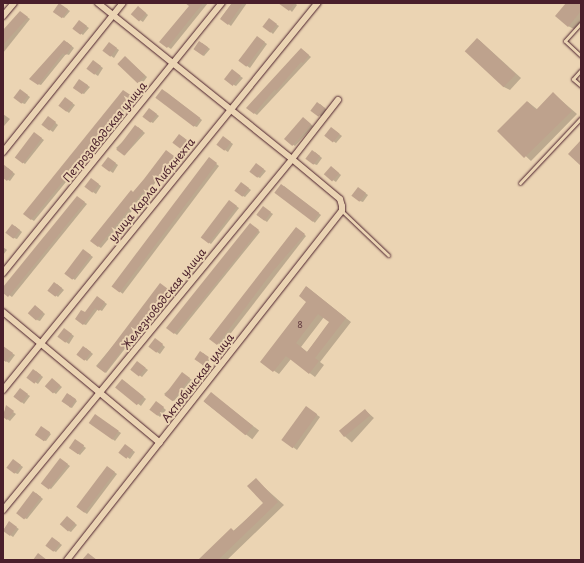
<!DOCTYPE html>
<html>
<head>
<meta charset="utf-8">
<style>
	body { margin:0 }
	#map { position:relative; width:584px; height:563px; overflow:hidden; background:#ebd4b3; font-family:"Playpen Sans",sans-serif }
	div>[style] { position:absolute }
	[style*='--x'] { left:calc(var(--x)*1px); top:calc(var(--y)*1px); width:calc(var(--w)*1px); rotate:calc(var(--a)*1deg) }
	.shadow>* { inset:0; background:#0003; transform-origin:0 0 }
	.building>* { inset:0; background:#bea28d; transform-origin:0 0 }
	.roads { filter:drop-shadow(0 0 1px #4a1f2b) drop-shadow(0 0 1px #4a1f2b) }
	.lane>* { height:3px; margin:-1.5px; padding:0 1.5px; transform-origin:1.5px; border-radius:1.5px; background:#ebd4b3 }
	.street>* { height:6px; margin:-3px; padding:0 3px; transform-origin:3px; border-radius:3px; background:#ebd4b3 }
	span { translate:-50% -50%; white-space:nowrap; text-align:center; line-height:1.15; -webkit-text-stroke:4px #ebd4b3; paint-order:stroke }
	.number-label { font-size:9px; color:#674044 }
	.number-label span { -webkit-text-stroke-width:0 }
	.street-label { font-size:11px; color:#4a1f2b }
	.frame { position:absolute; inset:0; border:4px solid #4a1f2b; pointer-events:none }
</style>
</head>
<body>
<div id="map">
	<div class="shadow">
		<i style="clip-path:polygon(192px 3px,208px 3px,171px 49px,161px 42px)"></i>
		<i style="clip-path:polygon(232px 3px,247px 3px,231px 26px,221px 18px)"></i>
		<i style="clip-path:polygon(283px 3px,295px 3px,297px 5px,292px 12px)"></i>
		<i style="clip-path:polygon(568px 3px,581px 3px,581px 21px,574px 29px,568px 26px)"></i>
		<i style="clip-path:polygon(62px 6px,70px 11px,64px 18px,62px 17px)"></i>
		<i style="clip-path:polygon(141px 9px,148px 15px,143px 22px,140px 20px)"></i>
		<i style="clip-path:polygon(23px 14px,30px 19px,3px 53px,3px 33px)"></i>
		<i style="clip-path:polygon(271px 21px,279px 26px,273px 34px,264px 26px)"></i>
		<i style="clip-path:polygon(82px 23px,89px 28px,83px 35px,73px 28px)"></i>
		<i style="clip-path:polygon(260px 39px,267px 44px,250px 68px,239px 60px)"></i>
		<i style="clip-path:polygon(478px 39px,521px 78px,510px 90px,504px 87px)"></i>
		<i style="clip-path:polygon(67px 42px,74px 48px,69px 55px,66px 54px,41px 85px,38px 84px)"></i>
		<i style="clip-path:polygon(202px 43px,210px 49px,204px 56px,202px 55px)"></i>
		<i style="clip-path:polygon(112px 45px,119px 50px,114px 58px,104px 51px)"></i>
		<i style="clip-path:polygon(304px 51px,311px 57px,257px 115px,247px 108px)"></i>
		<i style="clip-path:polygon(127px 59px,147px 77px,142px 84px,119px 65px)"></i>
		<i style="clip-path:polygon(96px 63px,103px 68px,98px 76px,95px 74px)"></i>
		<i style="clip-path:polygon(234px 72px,243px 78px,236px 86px,234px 85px)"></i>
		<i style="clip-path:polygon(82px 82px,90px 87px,84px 94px,82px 93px)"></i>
		<i style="clip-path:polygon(165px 91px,202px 120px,197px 127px,194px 126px)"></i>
		<i style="clip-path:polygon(23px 92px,30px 97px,25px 104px,22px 103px)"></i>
		<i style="clip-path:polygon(126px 93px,134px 99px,34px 221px,31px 219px)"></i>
		<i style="clip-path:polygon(554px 94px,577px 114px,531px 161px,499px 131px,528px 102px,538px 110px)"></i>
		<i style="clip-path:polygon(68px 100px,75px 105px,69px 113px,60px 106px)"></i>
		<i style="clip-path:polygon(320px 104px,327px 110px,322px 117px,312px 110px)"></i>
		<i style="clip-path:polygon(151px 110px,159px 116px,153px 123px,151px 122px)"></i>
		<i style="clip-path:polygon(3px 114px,10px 119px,4px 126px,3px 125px)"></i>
		<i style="clip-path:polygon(51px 119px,58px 125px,53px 132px,43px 125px)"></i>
		<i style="clip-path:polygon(305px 120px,313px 126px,295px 146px,292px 144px)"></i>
		<i style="clip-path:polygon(138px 127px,145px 133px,125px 155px,116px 148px)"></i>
		<i style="clip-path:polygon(334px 130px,342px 136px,336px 143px,326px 136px)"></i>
		<i style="clip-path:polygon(37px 135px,44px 140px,25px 164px,16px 157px)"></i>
		<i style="clip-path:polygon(181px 136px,189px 142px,183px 149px,173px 142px)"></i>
		<i style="clip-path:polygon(226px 139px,233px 144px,228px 152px,225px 150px)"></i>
		<i style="clip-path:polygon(315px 152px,322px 158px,317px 165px,314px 164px)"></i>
		<i style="clip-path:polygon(168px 153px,176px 158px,101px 248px,98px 246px,133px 193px)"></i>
		<i style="clip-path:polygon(111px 160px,118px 165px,113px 173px,110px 171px)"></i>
		<i style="left:211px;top:160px;width:10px;height:160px;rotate:37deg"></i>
		<i style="clip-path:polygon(258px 165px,266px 171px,260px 178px,258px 177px)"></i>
		<i style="clip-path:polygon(8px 168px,15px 174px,10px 181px,3px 177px,3px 170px)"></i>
		<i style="clip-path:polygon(334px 169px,341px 175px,336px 182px,333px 180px)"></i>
		<i style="clip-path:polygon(94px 181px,101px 186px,96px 194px,93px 192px)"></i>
		<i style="clip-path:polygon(243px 184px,251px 190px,245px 197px,243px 196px)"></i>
		<i style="left:284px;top:186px;width:47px;height:10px;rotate:38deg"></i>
		<i style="clip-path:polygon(361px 190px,368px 195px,363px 202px,360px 201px)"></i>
		<i style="clip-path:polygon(80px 199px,87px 204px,12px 297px,3px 291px)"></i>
		<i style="clip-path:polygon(232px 203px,239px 208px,211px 244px,208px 242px)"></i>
		<i style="clip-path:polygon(265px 209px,273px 214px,267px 222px,257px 215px)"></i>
		<i style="clip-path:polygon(15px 226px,22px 232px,17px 239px,14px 238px)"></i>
		<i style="clip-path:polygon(253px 226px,260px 232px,177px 335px,168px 328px)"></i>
		<i style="clip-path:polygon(299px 230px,306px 236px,221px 346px,211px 339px)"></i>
		<i style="clip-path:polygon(3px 247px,7px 250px,3px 255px)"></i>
		<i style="clip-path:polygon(86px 252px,93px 257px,75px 280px,65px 273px)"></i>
		<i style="clip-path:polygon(57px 284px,64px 290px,58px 297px,49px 290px)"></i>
		<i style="clip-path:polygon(163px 286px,170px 291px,106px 373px,96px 366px)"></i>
		<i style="clip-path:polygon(evenodd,307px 287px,351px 322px,320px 362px,324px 365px,315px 377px,291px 359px,279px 374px,261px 362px,308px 302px,307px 287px,324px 317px,331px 322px,307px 352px,301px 347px,324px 317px)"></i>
		<i style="clip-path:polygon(100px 299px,107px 304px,102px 311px,98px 309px,86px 325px,83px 324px,85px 313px)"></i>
		<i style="clip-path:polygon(38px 308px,45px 314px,40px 321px,37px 320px)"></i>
		<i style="clip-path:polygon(67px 331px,74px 336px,69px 344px,66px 342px)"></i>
		<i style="clip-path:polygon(158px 341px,165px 347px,160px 354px,157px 352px)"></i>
		<i style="clip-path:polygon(86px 348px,93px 354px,87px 361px,77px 354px)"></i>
		<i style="clip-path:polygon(7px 350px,15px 355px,9px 363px,3px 359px,3px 351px)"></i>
		<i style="clip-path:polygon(203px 353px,210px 359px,205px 366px,202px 365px)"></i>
		<i style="clip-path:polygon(140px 364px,148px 370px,142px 377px,132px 370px)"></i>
		<i style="clip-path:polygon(36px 371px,43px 377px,38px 384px,28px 377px)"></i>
		<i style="clip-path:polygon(185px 375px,192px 380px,174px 401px,164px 394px)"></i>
		<i style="clip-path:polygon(54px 381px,62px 387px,56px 394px,46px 387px)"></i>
		<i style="clip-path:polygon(124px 381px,146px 399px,141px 406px,116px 387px)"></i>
		<i style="clip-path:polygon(22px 391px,30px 396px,24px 404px,14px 396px)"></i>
		<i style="left:211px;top:393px;width:61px;height:11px;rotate:38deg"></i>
		<i style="clip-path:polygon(70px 395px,77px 401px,72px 408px,69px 407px)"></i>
		<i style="clip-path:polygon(159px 404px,166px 410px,160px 417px,151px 410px)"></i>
		<i style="clip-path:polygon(6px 407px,16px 414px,10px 421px,3px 416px)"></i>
		<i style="clip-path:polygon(310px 410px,320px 417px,297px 450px,293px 447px)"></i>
		<i style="left:365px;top:410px;width:12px;height:33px;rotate:42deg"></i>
		<i style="clip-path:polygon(98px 417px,121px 433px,115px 441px,90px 422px)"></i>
		<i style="clip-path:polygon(44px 429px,51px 434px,46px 441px,43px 440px)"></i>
		<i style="clip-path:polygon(78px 442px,86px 448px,80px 455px,77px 453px)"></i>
		<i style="clip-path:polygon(128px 447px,135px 452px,130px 459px,120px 452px)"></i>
		<i style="clip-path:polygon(63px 461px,70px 466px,51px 489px,49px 488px)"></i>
		<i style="clip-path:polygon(16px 462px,23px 467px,18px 474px,15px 473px)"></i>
		<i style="clip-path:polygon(110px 469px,117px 474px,87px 514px,77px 507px)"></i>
		<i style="clip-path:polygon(256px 480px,284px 505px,227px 560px,200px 560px,265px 503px)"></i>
		<i style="clip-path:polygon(36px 493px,43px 499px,27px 519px,24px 518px)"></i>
		<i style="clip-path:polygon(70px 519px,77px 525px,71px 532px,69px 531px)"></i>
		<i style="left:9px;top:522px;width:12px;height:10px;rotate:35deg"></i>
		<i style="clip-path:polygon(54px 539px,62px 545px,56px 552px,54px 551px)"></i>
	</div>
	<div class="building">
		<i style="left:59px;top:3px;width:11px;height:11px;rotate:34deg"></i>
		<i style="clip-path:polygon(185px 3px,203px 3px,167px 48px,159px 42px,189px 6px)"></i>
		<i style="clip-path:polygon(232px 3px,243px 3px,228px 25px,220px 19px)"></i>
		<i style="clip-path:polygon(278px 3px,295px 3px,289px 11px)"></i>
		<i style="clip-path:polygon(566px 3px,581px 3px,581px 11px,568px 27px,555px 16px)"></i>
		<i style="left:138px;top:6px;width:11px;height:11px;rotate:41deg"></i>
		<i style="clip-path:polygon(20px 11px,28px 17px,3px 45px,3px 30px)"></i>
		<i style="left:269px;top:18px;width:10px;height:11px;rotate:37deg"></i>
		<i style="left:79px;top:20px;width:10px;height:11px;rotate:37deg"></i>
		<i style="left:257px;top:36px;width:10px;height:31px;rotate:37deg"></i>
		<i style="left:477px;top:38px;width:53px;height:18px;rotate:43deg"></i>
		<i style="clip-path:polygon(64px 40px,72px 46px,66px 55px,63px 53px,38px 85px,29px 79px)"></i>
		<i style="left:199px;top:41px;width:11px;height:10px;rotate:34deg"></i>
		<i style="left:109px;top:42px;width:10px;height:11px;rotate:37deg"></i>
		<i style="clip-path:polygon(301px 48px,309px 55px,303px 63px,301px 62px,276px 91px,275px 89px,254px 114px,246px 108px)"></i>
		<i style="left:125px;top:56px;width:28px;height:11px;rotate:44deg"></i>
		<i style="left:93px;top:60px;width:10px;height:11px;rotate:37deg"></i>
		<i style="left:232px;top:69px;width:11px;height:13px;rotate:38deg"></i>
		<i style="left:79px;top:79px;width:11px;height:11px;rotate:34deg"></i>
		<i style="left:20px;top:89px;width:10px;height:11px;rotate:37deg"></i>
		<i style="left:162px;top:89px;width:48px;height:11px;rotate:37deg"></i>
		<i style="clip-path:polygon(123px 90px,132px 96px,113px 121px,31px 220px,23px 214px)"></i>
		<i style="clip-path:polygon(553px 92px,572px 111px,524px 158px,497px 131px,527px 101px,536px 110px)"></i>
		<i style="left:65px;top:97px;width:10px;height:11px;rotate:37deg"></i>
		<i style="left:317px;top:102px;width:10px;height:11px;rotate:37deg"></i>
		<i style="left:149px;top:108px;width:10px;height:11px;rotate:37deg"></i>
		<i style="left:48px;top:116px;width:10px;height:11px;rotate:37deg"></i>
		<i style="left:303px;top:117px;width:11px;height:29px;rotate:41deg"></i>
		<i style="left:135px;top:125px;width:10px;height:31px;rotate:37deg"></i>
		<i style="left:331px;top:127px;width:11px;height:11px;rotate:38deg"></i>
		<i style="left:34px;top:132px;width:10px;height:32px;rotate:37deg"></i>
		<i style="left:179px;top:134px;width:10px;height:11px;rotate:37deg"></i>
		<i style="left:223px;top:136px;width:10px;height:11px;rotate:37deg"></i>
		<i style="clip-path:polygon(581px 140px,581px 166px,568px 154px)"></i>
		<i style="clip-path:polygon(166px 150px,174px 156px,156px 180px,145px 193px,143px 192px,98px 247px,90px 241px,131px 190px,133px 192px,144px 179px)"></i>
		<i style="left:312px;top:150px;width:10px;height:11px;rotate:37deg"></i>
		<i style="left:108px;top:157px;width:10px;height:11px;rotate:37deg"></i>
		<i style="left:209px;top:157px;width:10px;height:162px;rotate:37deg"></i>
		<i style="left:256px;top:163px;width:10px;height:11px;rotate:37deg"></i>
		<i style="clip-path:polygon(3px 164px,13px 172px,7px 181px,3px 178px)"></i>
		<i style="left:331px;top:166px;width:11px;height:11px;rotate:41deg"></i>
		<i style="left:91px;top:178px;width:10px;height:11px;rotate:37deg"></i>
		<i style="left:241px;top:182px;width:10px;height:11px;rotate:37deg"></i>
		<i style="left:281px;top:184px;width:48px;height:11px;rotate:37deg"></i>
		<i style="left:358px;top:187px;width:10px;height:11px;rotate:37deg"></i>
		<i style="clip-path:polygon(77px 196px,85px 202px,8px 297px,3px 293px,3px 287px)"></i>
		<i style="left:229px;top:200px;width:10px;height:47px;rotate:37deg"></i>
		<i style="left:263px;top:206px;width:10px;height:11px;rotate:37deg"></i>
		<i style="clip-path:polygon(250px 223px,259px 230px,186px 320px,174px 334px,166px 328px)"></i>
		<i style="left:12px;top:224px;width:10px;height:11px;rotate:37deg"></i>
		<i style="clip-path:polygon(296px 227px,305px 234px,273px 271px,217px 345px,209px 339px)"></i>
		<i style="left:83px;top:249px;width:10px;height:31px;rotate:37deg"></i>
		<i style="left:54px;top:282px;width:10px;height:11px;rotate:37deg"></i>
		<i style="left:160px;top:283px;width:10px;height:105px;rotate:37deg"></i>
		<i style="clip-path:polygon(evenodd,306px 286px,346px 318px,315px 358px,319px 361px,309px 374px,286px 356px,273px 372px,260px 362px,306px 302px,299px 296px,306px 286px,318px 314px,329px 322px,307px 352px,296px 343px,318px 314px)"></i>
		<i style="clip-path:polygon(97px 296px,105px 302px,99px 311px,95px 308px,83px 325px,75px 319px,81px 310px,85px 312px)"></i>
		<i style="left:35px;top:305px;width:11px;height:11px;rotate:41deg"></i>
		<i style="left:64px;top:328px;width:10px;height:11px;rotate:37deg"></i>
		<i style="left:155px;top:338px;width:10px;height:11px;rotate:37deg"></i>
		<i style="clip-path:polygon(3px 346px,13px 353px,6px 362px,3px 360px)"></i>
		<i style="left:83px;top:346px;width:10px;height:11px;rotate:37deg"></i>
		<i style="left:200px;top:351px;width:11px;height:10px;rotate:34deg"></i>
		<i style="left:137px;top:361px;width:11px;height:11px;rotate:38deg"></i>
		<i style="left:33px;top:369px;width:10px;height:11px;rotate:37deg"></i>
		<i style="left:182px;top:372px;width:10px;height:29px;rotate:37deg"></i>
		<i style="left:52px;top:378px;width:11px;height:11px;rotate:41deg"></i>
		<i style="left:122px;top:379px;width:28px;height:11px;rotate:39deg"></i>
		<i style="left:20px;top:388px;width:10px;height:11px;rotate:37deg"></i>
		<i style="left:211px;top:392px;width:54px;height:12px;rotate:39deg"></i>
		<i style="left:67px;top:393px;width:11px;height:10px;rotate:34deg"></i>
		<i style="left:156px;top:401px;width:10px;height:11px;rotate:37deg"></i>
		<i style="clip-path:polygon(6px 405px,14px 411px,7px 420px,3px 417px)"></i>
		<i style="left:306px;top:406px;width:14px;height:42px;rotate:36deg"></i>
		<i style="left:365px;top:409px;width:8px;height:34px;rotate:50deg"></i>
		<i style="left:95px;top:414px;width:29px;height:11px;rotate:35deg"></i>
		<i style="left:41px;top:426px;width:11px;height:11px;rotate:34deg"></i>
		<i style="left:75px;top:439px;width:11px;height:11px;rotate:34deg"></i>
		<i style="left:125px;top:444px;width:10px;height:11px;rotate:37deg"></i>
		<i style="left:60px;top:458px;width:10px;height:32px;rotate:37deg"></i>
		<i style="left:13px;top:459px;width:10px;height:11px;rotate:37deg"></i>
		<i style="left:107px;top:466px;width:10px;height:51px;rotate:37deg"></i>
		<i style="clip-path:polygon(256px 478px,278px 502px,218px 560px,198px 560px,231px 528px,234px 531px,263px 503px,247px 486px)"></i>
		<i style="left:33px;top:491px;width:10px;height:28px;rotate:37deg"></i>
		<i style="left:67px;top:516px;width:11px;height:11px;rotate:41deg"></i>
		<i style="clip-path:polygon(9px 521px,17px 527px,10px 536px,3px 531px)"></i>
		<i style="left:52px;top:537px;width:10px;height:11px;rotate:37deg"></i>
		<i style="clip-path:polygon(38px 553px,47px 560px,33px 560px)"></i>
		<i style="clip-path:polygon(88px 553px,97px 560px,82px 560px)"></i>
	</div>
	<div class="roads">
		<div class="lane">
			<i style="--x:581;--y:23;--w:24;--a:132"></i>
			<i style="--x:565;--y:41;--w:22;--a:43"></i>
			<i style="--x:581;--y:70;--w:12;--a:132"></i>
			<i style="--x:573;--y:79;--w:11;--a:41"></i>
			<i style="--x:520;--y:183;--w:89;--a:-46.8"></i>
			<i style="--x:342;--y:211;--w:64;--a:43.7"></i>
		</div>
		<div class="street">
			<i style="--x:3;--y:16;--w:17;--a:-50"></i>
			<i style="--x:3;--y:152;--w:191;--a:-51.2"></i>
			<i style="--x:3;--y:273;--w:348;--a:-51"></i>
			<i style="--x:3;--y:312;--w:204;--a:39.8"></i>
			<i style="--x:3;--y:390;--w:499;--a:-50.9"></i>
			<i style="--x:3;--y:510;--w:455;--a:-50.5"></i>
			<i style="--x:292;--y:159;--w:75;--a:-52.1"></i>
			<i style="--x:67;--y:560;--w:444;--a:-51.8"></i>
			<i style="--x:342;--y:211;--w:5;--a:-90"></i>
			<i style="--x:342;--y:206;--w:7;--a:-106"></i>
			<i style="--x:340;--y:199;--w:62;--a:-140.2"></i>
			<i style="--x:292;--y:159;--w:249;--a:-141.2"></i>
		</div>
	</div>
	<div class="number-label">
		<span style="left:300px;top:324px">8</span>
	</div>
	<div class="street-label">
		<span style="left:105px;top:132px;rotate:-51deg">Петрозаводская улица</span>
		<span style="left:152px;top:190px;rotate:-51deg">улица Карла Либкнехта</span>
		<span style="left:164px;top:299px;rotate:-51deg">Железноводская улица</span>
		<span style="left:198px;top:378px;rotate:-52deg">Актюбинская улица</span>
	</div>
	<div class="frame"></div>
</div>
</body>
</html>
